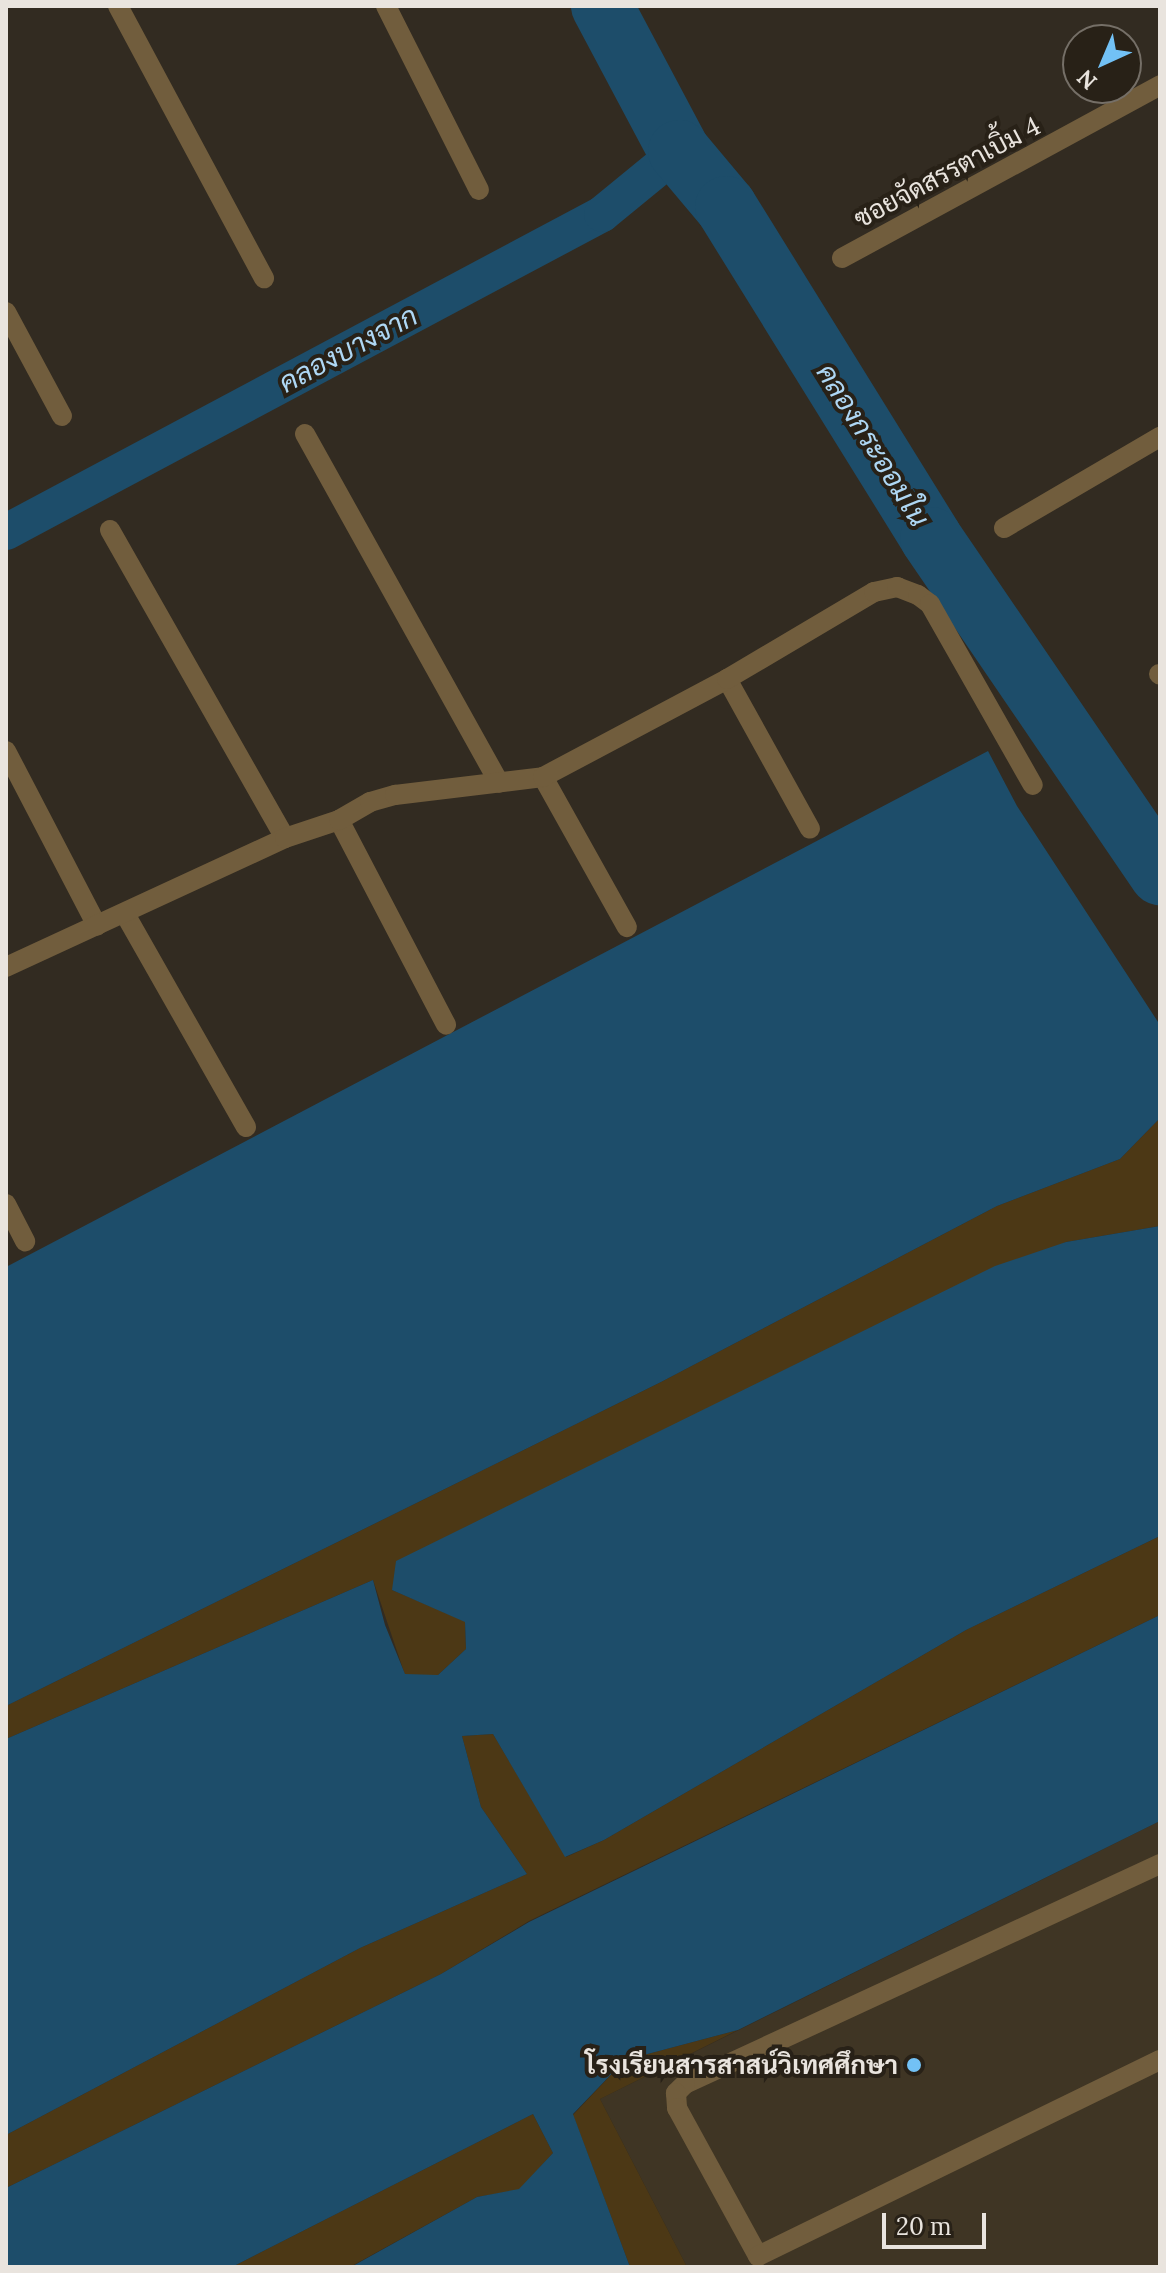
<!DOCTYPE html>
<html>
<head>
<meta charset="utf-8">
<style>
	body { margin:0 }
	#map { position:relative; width:1166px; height:2273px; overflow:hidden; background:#322b21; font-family:Lora,Sarabun,serif }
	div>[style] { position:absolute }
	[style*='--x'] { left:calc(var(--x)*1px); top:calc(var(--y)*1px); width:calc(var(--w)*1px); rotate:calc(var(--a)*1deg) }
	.built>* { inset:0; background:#3f3524 }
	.green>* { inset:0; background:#4c3815 }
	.water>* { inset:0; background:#1d4d6a }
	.canal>* { height:36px; margin:-18px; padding:0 18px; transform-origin:18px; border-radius:18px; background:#1d4d6a }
	.river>* { height:62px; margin:-31px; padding:0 31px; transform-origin:31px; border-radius:31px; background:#1d4d6a }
	.lane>* { height:20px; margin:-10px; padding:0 10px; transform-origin:10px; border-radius:10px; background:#715d3d }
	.street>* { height:20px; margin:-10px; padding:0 10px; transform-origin:10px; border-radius:10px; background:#715d3d }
	.dots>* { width:22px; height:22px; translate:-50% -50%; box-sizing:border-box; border:4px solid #282117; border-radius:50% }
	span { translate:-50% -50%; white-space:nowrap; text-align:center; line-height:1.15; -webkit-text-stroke:8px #282117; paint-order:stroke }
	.street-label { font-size:26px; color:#e9e4de }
	.poi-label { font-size:26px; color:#e9e4de; font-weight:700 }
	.right { translate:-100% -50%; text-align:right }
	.water-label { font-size:28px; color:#aed7f4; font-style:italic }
	.frame { position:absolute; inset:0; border:8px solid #e9e4de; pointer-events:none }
	.north { position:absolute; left:1062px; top:24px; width:80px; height:80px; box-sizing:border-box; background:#282117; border:2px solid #756f67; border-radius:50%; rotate:224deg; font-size:22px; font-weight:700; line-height:32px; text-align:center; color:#e9e4de }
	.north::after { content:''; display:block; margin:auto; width:28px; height:36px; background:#72c1f5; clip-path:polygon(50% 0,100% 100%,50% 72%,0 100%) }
	.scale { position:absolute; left:882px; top:2213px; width:104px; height:36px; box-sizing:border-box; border:4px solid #e9e4de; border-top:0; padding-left:10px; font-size:24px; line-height:28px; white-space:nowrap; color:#e9e4de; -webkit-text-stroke:6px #282117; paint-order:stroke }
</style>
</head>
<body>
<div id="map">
	<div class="built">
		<i style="clip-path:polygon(1160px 1821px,1160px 2267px,687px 2267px,600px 2099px)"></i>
	</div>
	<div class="green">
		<i style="clip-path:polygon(1160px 1118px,1160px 1226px,1066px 1242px,392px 1590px,465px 1621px,466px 1649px,438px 1675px,405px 1675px,373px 1580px,6px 1739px,6px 1706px,661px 1382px,997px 1206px,1120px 1159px)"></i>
		<i style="clip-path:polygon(1160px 1536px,1160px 1615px,529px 1921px,441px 1974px,6px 2188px,6px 2135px,360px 1948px,527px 1874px,481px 1807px,462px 1736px,493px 1734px,566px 1857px,604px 1840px,966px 1630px)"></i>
		<i style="clip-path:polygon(738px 2030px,600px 2099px,687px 2267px,630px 2267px,573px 2115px,625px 2060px)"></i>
		<i style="clip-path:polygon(533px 2114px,553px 2153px,519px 2190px,477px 2197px,350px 2267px,232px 2267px)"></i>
	</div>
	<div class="water">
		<i style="clip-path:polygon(988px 751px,1017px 806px,1160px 1025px,1160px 1118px,1120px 1159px,997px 1206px,661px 1382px,6px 1706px,6px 1267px)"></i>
		<i style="clip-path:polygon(1160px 1226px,1160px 1536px,966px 1630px,604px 1840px,565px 1857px,493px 1734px,462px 1736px,481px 1807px,527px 1874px,360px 1948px,6px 2135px,6px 1739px,373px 1580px,385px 1625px,405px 1674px,438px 1675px,466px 1649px,465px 1622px,392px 1590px,396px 1561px,995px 1266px,1066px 1242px)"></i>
		<i style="clip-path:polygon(1160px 1615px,1160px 1821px,738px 2030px,625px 2060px,573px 2114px,630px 2267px,351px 2267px,477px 2197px,519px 2189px,553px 2153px,533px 2114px,232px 2267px,6px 2267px,6px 2188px,441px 1974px,529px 1922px)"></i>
	</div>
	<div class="canal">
		<i style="--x:6;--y:532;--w:676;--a:-28.08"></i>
		<i style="--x:602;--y:214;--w:99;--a:-39.3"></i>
	</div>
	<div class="river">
		<i style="--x:602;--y:6;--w:164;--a:62"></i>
		<i style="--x:679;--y:151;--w:73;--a:50"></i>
		<i style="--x:726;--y:207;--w:389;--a:58.2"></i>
		<i style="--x:931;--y:538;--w:407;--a:55.7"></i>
	</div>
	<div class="lane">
		<i style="--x:1160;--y:1864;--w:523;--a:155.15"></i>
		<i style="--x:685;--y:2084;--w:13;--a:135"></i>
		<i style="--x:676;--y:2093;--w:15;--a:86"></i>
		<i style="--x:677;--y:2108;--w:169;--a:61.3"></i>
		<i style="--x:758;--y:2256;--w:447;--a:-26"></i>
	</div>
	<div class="street">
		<i style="--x:118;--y:6;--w:309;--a:61.8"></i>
		<i style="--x:386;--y:6;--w:206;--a:63.2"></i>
		<i style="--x:842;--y:258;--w:362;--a:-28.5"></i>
		<i style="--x:6;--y:312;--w:118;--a:61.7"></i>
		<i style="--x:305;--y:434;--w:399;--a:60.9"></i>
		<i style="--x:1004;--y:528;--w:181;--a:-30.3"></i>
		<i style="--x:110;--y:530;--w:354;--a:60.4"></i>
		<i style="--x:1159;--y:674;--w:1;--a:45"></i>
		<i style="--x:727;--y:679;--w:171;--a:61"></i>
		<i style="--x:6;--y:751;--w:197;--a:62.5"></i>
		<i style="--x:543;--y:777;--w:172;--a:60.8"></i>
		<i style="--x:339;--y:820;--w:231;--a:62.4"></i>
		<i style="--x:125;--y:914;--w:245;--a:60.4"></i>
		<i style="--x:6;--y:967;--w:307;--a:-24.8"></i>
		<i style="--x:285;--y:838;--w:57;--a:-18.4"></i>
		<i style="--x:339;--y:820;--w:36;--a:-30"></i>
		<i style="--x:370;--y:802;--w:26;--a:-16"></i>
		<i style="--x:395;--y:795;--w:149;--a:-6.9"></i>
		<i style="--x:543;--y:777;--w:208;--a:-28"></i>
		<i style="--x:727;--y:679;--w:171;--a:-30.6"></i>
		<i style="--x:874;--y:592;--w:24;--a:-12"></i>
		<i style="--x:897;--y:587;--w:22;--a:21"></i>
		<i style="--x:918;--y:595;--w:15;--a:37"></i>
		<i style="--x:930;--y:604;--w:208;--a:60.4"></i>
		<i style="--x:6;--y:1204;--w:42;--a:62.8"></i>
	</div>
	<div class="dots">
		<i style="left:914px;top:2065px;background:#72c1f5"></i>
	</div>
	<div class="street-label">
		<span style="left:947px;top:172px;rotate:-28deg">ซอยจัดสรรตาเบิ้ม 4</span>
	</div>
	<div class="poi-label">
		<span class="right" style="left:898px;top:2065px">โรงเรียนสารสาสน์วิเทศศึกษา</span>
	</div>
	<div class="water-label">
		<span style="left:348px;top:349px;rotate:-28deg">คลองบางจาก</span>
		<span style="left:873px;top:445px;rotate:58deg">คลองกระออมใน</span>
	</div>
	<div class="frame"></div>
	<div class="north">N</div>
	<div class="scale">20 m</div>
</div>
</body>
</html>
